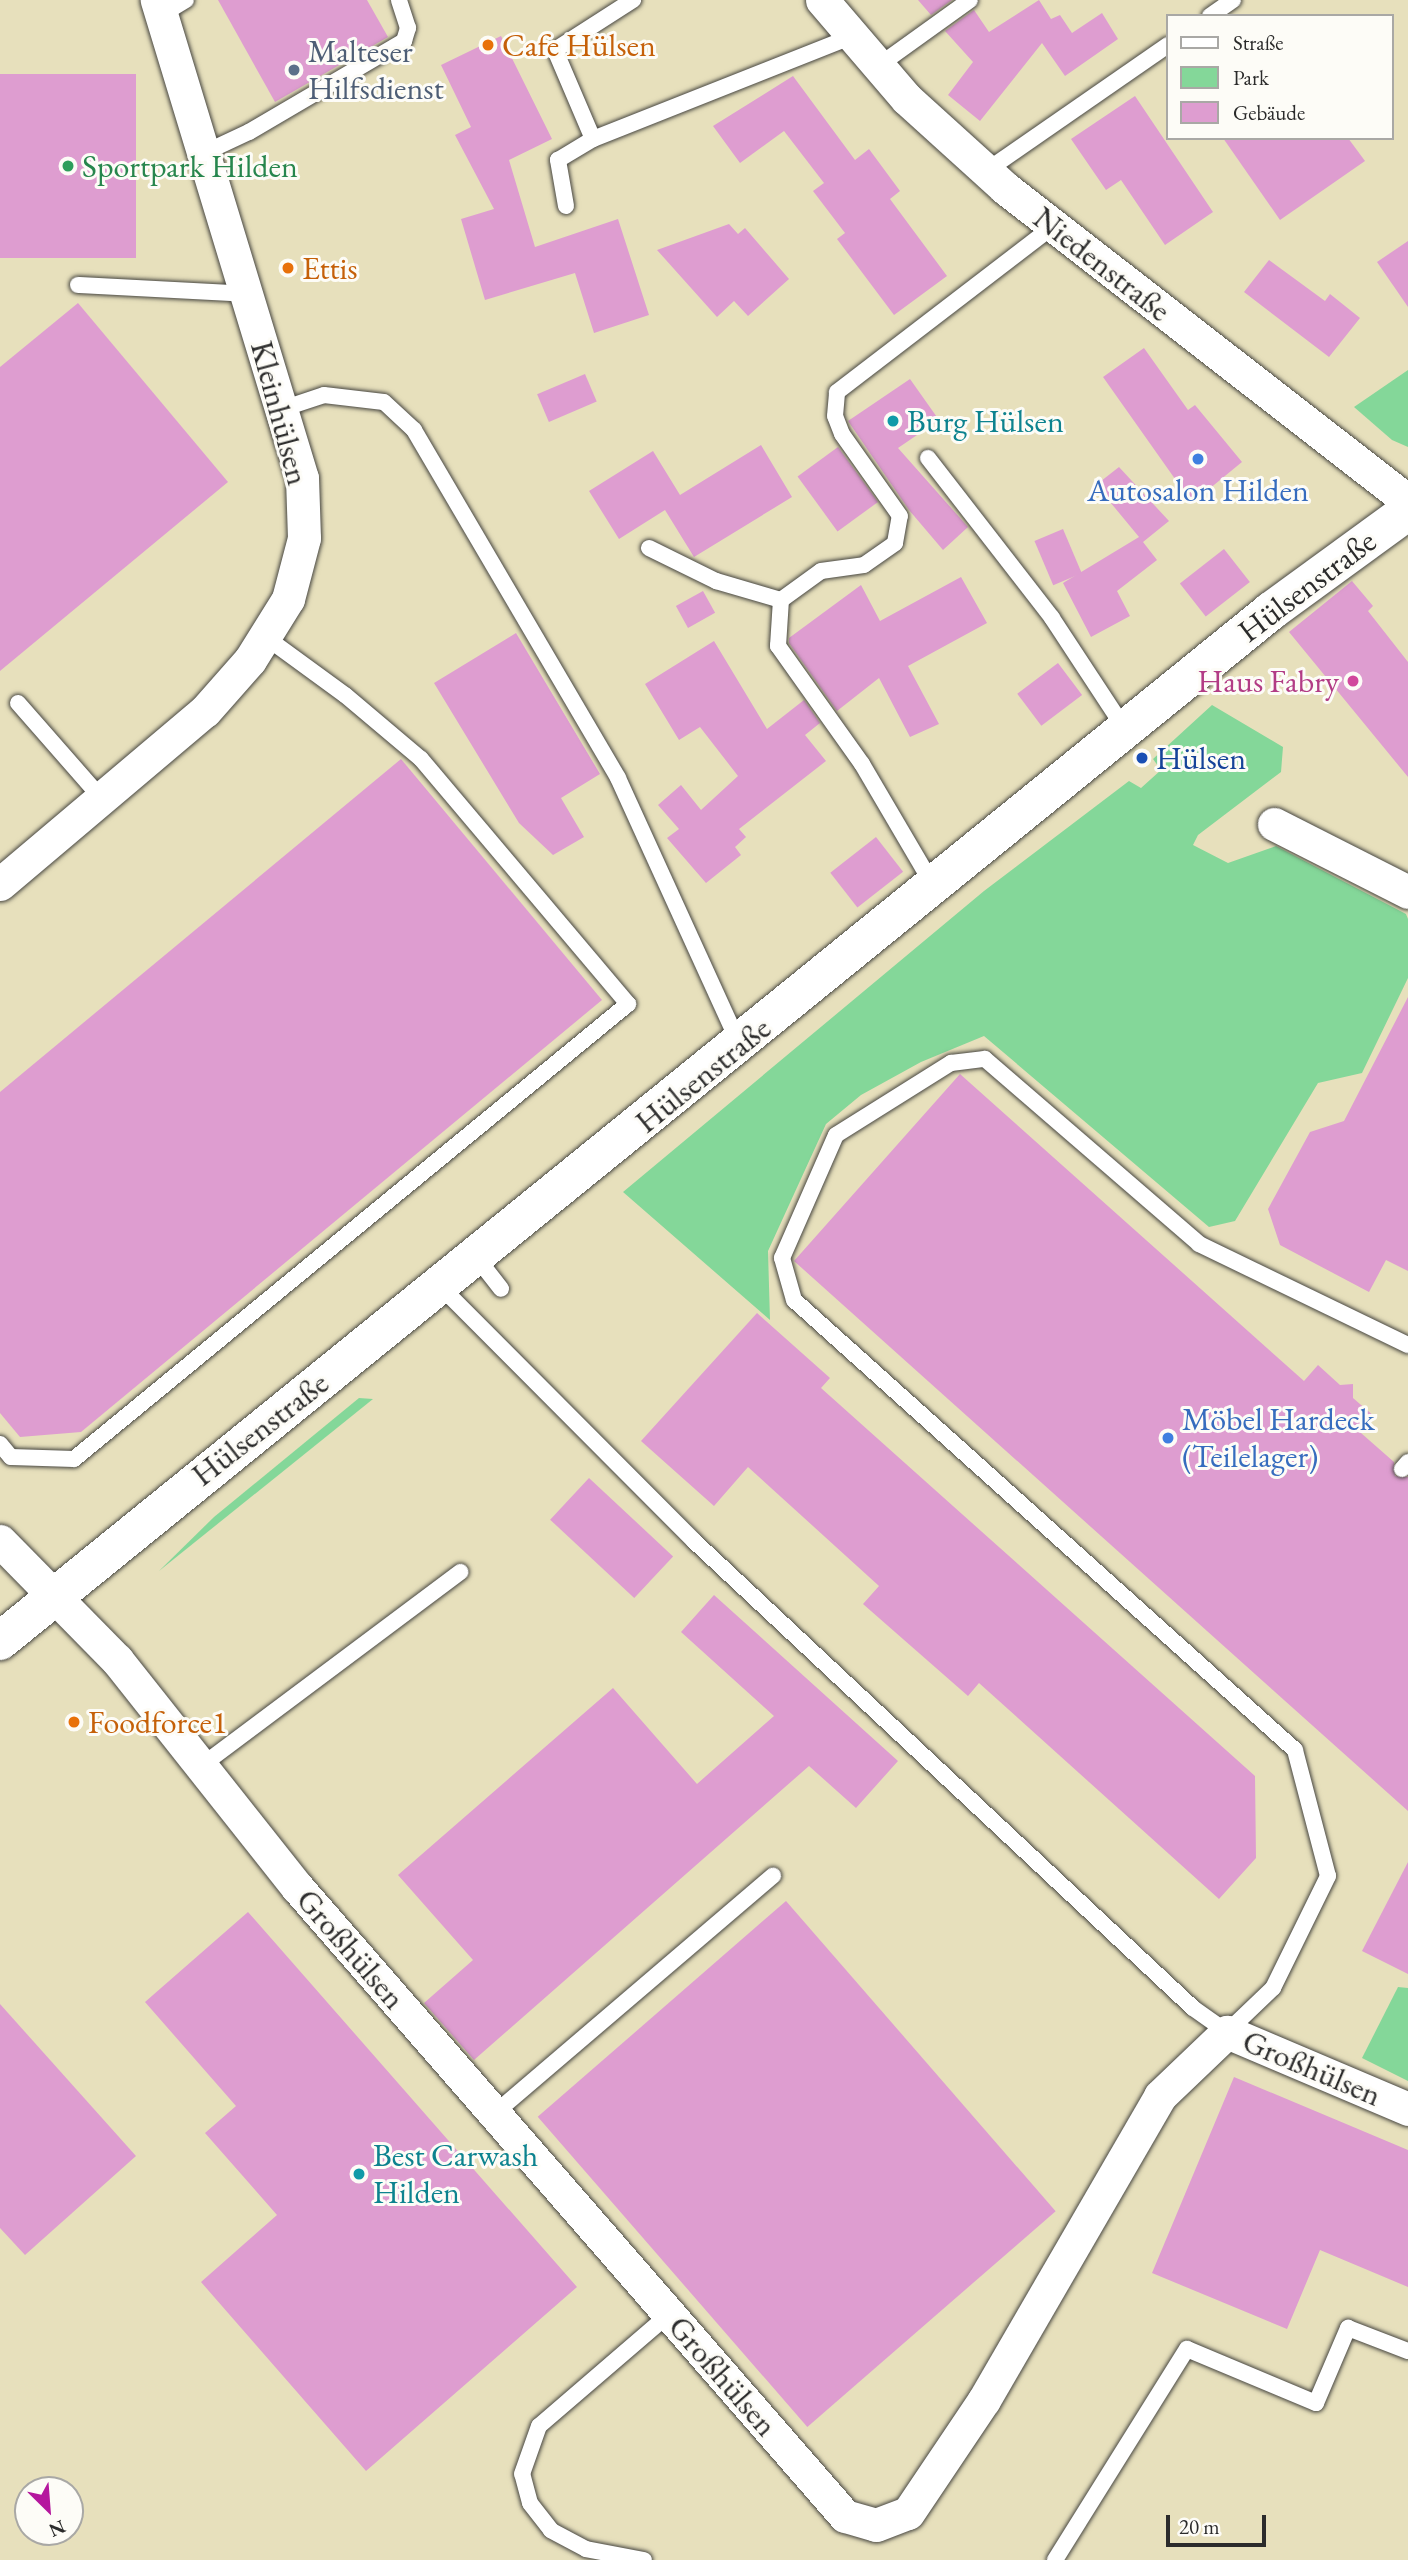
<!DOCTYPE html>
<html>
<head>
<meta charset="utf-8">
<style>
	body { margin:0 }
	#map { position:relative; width:1408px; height:2560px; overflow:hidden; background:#e7e0bc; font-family:"EB Garamond",serif }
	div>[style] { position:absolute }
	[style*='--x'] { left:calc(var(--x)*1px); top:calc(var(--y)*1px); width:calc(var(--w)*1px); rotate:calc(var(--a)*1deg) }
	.green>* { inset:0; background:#84d799 }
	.building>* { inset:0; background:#de9dd0; transform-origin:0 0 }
	.roads { filter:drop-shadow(0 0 2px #474641) drop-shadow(0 0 2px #474641) }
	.lane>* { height:16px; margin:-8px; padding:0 8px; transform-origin:8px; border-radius:8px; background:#fff }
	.street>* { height:33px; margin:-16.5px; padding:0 16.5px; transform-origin:16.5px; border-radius:16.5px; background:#fff }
	.secondary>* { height:38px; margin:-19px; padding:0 19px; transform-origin:19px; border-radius:19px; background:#fff }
	.dots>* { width:19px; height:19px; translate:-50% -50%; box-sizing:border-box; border:4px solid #fdfcf7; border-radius:50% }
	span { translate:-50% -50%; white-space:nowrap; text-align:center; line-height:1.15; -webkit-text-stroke:6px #fdfcf7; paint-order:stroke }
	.food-label { font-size:32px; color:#c56008 }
	.left { translate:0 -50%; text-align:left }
	.service-label { font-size:32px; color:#4e5e75 }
	.leisure-label { font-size:32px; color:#27864d }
	.street-label { font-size:32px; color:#2b2b2b }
	.culture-label { font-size:32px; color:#0d838f }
	.shop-label { font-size:32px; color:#366cbe }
	.hotel-label { font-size:32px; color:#b23c85 }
	.right { translate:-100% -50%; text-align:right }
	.transit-label { font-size:32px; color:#164399 }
	.legend { position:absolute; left:1166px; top:14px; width:228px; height:126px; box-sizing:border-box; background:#fdfcf7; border:2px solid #a9a8a5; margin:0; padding:9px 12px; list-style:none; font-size:21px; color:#2b2b2b }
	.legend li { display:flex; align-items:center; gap:14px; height:35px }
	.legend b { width:35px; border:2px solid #a9a8a5 }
	.north { position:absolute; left:14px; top:2476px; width:70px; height:70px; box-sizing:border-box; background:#fdfcf7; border:2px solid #a9a8a5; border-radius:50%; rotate:155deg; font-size:19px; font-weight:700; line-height:28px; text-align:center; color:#2b2b2b }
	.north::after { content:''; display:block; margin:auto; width:24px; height:32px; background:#b5179e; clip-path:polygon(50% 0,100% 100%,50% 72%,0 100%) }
	.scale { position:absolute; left:1166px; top:2515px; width:100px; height:32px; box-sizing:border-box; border:4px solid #2b2b2b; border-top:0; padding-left:9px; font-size:21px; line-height:24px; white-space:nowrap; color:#2b2b2b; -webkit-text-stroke:5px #fdfcf7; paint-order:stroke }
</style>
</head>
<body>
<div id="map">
	<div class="green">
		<i style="clip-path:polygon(1408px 370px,1408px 447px,1392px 440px,1354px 407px)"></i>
		<i style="clip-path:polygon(1212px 705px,1283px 747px,1281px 772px,1198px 835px,1193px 845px,1228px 863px,1276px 846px,1406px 914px,1408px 919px,1408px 978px,1362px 1073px,1318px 1083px,1235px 1221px,1209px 1227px,984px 1036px,921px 1062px,861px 1095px,826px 1124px,768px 1251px,770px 1320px,623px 1192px,984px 891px,1129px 781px,1141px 788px,1161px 770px,1153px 759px)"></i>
		<i style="clip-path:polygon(359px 1398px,373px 1399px,159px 1571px,214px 1517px)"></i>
		<i style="clip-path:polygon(1398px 1987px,1408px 1988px,1408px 2081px,1362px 2058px)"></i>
	</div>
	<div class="building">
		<i style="clip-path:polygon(218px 0,367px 0,388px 37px,275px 102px)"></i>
		<i style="clip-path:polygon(918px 0,952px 0,931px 15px)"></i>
		<i style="clip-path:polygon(1039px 0,1051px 19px,1060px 15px,1072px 33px,1102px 13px,1118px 39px,1065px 76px,1042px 43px,980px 121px,948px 95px,973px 62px,945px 31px,974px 10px,989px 32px)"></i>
		<i style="clip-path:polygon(501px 36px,552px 139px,509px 160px,535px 247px,618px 219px,649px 315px,594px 333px,575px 273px,485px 300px,461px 219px,494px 209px,455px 135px,471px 127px,441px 65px)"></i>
		<i style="left:0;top:74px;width:136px;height:184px"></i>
		<i style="clip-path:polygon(793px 76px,855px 160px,869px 149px,900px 191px,890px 199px,947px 276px,894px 315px,837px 239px,845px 233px,813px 191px,824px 183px,784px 131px,740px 163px,713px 126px)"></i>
		<i style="clip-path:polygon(1135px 96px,1213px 212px,1165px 245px,1121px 180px,1106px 190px,1071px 139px)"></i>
		<i style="clip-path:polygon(1223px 138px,1348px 138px,1365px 161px,1280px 220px)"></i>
		<i style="clip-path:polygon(729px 224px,738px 234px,745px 228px,789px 279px,748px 316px,734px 301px,717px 317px,657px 250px)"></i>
		<i style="clip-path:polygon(1408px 241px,1408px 307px,1377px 262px)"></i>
		<i style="clip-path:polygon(1269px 260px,1325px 301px,1330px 294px,1360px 318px,1329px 357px,1244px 292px)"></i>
		<i style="clip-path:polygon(78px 303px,228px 482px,0 671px,0 367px)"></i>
		<i style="clip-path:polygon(1144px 348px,1188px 410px,1195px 405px,1242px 462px,1192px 503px,1103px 377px)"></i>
		<i style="left:585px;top:374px;width:30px;height:52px;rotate:67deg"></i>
		<i style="clip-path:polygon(910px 379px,939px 420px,898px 448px,968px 527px,943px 550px,909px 510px,848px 421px)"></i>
		<i style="clip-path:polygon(761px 445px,792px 497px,694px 557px,665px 510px,619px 539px,589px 491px,653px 451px,680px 495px)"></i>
		<i style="left:838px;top:447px;width:68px;height:50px;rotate:54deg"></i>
		<i style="clip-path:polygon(1119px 467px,1169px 521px,1143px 542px,1157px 560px,1117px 591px,1130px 616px,1091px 637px,1063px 583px,1139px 537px,1096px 485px)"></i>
		<i style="left:1063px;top:529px;width:48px;height:31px;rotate:67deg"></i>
		<i style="left:1224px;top:549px;width:42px;height:56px;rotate:52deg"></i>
		<i style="clip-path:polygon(961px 577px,987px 623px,908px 666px,939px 724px,910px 737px,879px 678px,837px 711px,789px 643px,789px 638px,861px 585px,880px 621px)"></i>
		<i style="clip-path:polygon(1352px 581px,1373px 606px,1368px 611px,1408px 662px,1408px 777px,1289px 632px)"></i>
		<i style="left:703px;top:591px;width:25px;height:31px;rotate:61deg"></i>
		<i style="clip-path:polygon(516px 633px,600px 774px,561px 798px,584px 837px,553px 855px,519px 823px,434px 683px)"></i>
		<i style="clip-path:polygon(714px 641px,767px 729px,804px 700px,820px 723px,805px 735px,826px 761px,739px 829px,746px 837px,735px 847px,741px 855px,706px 883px,667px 838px,679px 829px,658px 805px,681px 785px,701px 810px,738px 776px,700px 727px,679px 740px,645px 684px)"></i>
		<i style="left:1058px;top:663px;width:40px;height:51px;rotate:53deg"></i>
		<i style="clip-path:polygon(401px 759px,602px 1000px,81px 1432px,20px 1437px,0 1413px,0 1092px)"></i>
		<i style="left:876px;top:837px;width:44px;height:58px;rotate:52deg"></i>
		<i style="clip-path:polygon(1408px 997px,1408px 1271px,1386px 1260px,1369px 1292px,1280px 1245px,1268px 1209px,1310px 1132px,1344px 1121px)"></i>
		<i style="clip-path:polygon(960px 1074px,1304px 1381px,1318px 1365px,1340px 1385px,1353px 1384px,1353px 1398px,1375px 1417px,1361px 1433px,1394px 1462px,1395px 1476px,1408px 1477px,1408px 1811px,794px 1261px)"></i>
		<i style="clip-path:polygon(757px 1313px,830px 1378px,821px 1388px,1255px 1776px,1256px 1858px,1219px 1899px,979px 1683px,968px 1696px,863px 1604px,879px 1586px,748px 1467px,714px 1506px,641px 1441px)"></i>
		<i style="left:589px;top:1478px;width:115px;height:57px;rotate:43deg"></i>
		<i style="clip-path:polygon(714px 1595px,898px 1761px,856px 1808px,809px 1766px,474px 2060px,424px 2003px,473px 1960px,398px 1875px,613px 1688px,697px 1784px,774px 1716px,681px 1632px)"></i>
		<i style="clip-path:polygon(1408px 1862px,1408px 1974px,1362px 1951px)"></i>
		<i style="left:786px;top:1901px;width:411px;height:329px;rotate:49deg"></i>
		<i style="clip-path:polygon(248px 1912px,577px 2287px,366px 2471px,201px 2282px,277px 2215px,205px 2133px,236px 2106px,145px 2002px)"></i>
		<i style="clip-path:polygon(0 2004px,136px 2156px,25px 2255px,0 2228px)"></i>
		<i style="clip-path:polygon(1234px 2077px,1408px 2150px,1408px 2287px,1320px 2250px,1287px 2329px,1152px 2273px)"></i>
	</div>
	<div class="roads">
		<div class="lane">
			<i style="--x:161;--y:15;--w:29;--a:-31"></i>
			<i style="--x:1210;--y:16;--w:28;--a:-35"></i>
			<i style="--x:878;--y:66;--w:113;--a:-35.7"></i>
			<i style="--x:593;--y:139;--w:97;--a:-113.1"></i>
			<i style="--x:555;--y:50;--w:93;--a:-32.7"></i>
			<i style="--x:204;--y:153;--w:50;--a:-25"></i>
			<i style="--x:249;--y:132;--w:180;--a:-30.4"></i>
			<i style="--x:404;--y:41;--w:14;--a:-73"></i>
			<i style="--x:408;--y:28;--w:29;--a:-108"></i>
			<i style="--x:986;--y:171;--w:221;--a:-34.7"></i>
			<i style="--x:566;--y:206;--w:47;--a:-99.9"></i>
			<i style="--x:558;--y:160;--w:41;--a:-31"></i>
			<i style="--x:593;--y:139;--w:280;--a:-21.6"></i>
			<i style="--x:78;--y:285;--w:169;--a:3"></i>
			<i style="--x:282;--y:409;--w:44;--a:-18.4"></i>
			<i style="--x:324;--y:395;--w:60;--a:6.7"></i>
			<i style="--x:384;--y:402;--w:41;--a:43"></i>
			<i style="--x:414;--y:430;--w:403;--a:59.6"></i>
			<i style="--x:618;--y:778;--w:292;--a:65.5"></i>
			<i style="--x:928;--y:458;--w:202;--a:52.2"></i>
			<i style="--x:1052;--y:618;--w:133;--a:56.7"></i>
			<i style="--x:649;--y:548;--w:75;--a:26.2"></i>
			<i style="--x:716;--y:581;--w:68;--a:16.3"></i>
			<i style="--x:18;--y:703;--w:128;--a:48.8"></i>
			<i style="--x:933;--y:885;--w:140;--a:-120.4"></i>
			<i style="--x:862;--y:764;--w:145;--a:-125.4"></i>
			<i style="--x:778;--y:646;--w:46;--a:-86.3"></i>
			<i style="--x:781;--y:600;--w:49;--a:-35.9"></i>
			<i style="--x:821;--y:571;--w:43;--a:-7.9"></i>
			<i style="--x:864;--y:565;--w:38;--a:-35"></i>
			<i style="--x:895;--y:543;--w:27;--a:-80"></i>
			<i style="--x:900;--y:516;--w:100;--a:-125.3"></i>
			<i style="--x:842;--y:434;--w:19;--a:-111"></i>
			<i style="--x:835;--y:416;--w:24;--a:-85"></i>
			<i style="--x:837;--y:392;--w:272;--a:-37.5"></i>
			<i style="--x:477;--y:1258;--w:39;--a:52"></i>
			<i style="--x:440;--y:1286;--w:360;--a:45.1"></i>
			<i style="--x:694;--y:1541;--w:683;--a:43.1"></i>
			<i style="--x:1193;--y:2008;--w:42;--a:35.2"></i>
			<i style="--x:1227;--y:2032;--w:64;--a:-43.7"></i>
			<i style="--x:1273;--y:1988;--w:125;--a:-63.8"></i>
			<i style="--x:1328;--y:1876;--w:130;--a:-104.7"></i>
			<i style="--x:1295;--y:1750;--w:673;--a:-138.07"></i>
			<i style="--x:794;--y:1300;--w:44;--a:-105.9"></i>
			<i style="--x:782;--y:1258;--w:134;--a:-66.3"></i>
			<i style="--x:836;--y:1135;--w:136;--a:-32.1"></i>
			<i style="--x:951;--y:1063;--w:34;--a:-7"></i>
			<i style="--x:985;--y:1059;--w:283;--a:40.8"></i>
			<i style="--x:1199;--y:1244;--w:232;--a:25.8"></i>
			<i style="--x:0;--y:1444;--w:17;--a:50"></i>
			<i style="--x:11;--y:1457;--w:63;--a:1.8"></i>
			<i style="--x:74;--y:1459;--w:717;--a:-39.4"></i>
			<i style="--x:628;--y:1004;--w:321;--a:-130.2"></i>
			<i style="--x:421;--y:759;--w:99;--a:-139.9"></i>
			<i style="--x:345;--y:695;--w:100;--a:-143.9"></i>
			<i style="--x:1402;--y:1469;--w:9;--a:-49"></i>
			<i style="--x:201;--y:1766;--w:324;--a:-36.8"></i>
			<i style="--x:494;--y:2114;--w:367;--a:-40.5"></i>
			<i style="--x:644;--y:2560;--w:59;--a:-169.3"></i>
			<i style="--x:586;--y:2549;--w:40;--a:-152"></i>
			<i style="--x:551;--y:2530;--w:34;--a:-128"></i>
			<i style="--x:530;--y:2503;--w:30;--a:-105"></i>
			<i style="--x:522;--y:2474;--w:51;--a:-70.5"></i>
			<i style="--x:539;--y:2426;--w:172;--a:-40.7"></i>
			<i style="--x:1055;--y:2560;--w:249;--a:-58"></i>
			<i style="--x:1187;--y:2349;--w:140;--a:22.7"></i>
			<i style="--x:1316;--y:2403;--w:82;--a:-66.9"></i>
			<i style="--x:1348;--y:2328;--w:64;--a:21"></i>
		</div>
		<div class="street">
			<i style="--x:822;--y:0;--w:130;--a:49.4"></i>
			<i style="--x:907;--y:99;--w:132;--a:42.2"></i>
			<i style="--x:1005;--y:188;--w:510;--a:37.84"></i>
			<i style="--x:1274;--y:824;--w:150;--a:26.9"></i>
			<i style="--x:0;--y:884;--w:268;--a:-40.2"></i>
			<i style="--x:205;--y:711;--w:68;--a:-48.6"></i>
			<i style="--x:250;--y:660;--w:72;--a:-58.1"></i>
			<i style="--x:288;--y:599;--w:63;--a:-75.3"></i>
			<i style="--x:304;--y:538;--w:60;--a:-91.9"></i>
			<i style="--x:302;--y:478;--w:500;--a:-106.9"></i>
			<i style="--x:0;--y:1541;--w:167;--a:45.5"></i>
			<i style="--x:117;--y:1660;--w:290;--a:51.6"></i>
			<i style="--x:297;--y:1887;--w:834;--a:48.94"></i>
			<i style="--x:845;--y:2516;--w:32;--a:16"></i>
			<i style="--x:876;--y:2525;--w:34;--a:-21"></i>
			<i style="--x:908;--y:2513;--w:136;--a:-56.1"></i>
			<i style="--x:984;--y:2400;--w:351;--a:-59.9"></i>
			<i style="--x:1160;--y:2096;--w:93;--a:-43.7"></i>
			<i style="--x:1227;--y:2032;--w:197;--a:23"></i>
		</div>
		<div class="secondary">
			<i style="--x:0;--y:1641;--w:1636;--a:-39.02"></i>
			<i style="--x:1271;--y:611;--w:170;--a:-36.1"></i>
		</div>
	</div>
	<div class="dots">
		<i style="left:488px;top:45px;background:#e8710a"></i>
		<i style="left:294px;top:70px;background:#5c6f8a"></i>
		<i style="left:68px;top:166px;background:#2e9e5b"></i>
		<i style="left:288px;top:268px;background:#e8710a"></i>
		<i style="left:893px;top:421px;background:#0f9aa8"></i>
		<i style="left:1198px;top:459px;background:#3f7fe0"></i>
		<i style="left:1353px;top:681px;background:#d1479c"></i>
		<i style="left:1142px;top:758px;background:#1a4fb4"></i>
		<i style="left:1168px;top:1438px;background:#3f7fe0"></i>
		<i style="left:74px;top:1722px;background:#e8710a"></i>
		<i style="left:359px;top:2174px;background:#0f9aa8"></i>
	</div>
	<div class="food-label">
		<span class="left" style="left:502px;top:45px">Cafe Hülsen</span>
		<span class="left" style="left:302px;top:268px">Ettis</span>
		<span class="left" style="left:88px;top:1722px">Foodforce1</span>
	</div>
	<div class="service-label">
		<span class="left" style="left:308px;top:70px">Malteser<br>Hilfsdienst</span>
	</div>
	<div class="leisure-label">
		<span class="left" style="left:82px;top:166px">Sportpark Hilden</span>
	</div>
	<div class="street-label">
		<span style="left:1102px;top:264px;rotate:38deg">Niedenstraße</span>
		<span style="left:280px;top:413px;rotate:75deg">Kleinhülsen</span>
		<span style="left:1307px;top:586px;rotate:-37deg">Hülsenstraße</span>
		<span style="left:703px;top:1075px;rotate:-39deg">Hülsenstraße</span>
		<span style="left:260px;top:1429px;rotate:-38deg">Hülsenstraße</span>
		<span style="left:351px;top:1949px;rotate:49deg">Großhülsen</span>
		<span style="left:1312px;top:2068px;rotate:23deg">Großhülsen</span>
		<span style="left:723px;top:2376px;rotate:49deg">Großhülsen</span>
	</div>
	<div class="culture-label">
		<span class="left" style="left:907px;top:421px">Burg Hülsen</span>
		<span class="left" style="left:373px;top:2174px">Best Carwash<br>Hilden</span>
	</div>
	<div class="shop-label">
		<span style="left:1198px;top:490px">Autosalon Hilden</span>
		<span class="left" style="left:1182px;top:1438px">Möbel Hardeck<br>(Teilelager)</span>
	</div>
	<div class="hotel-label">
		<span class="right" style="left:1339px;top:681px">Haus Fabry</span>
	</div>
	<div class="transit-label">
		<span class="left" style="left:1156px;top:758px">Hülsen</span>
	</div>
	<ul class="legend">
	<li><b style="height:9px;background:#fff"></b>Straße</li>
	<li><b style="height:19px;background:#84d799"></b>Park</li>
	<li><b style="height:19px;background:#de9dd0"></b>Gebäude</li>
	</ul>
	<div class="north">N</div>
	<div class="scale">20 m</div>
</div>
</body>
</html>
